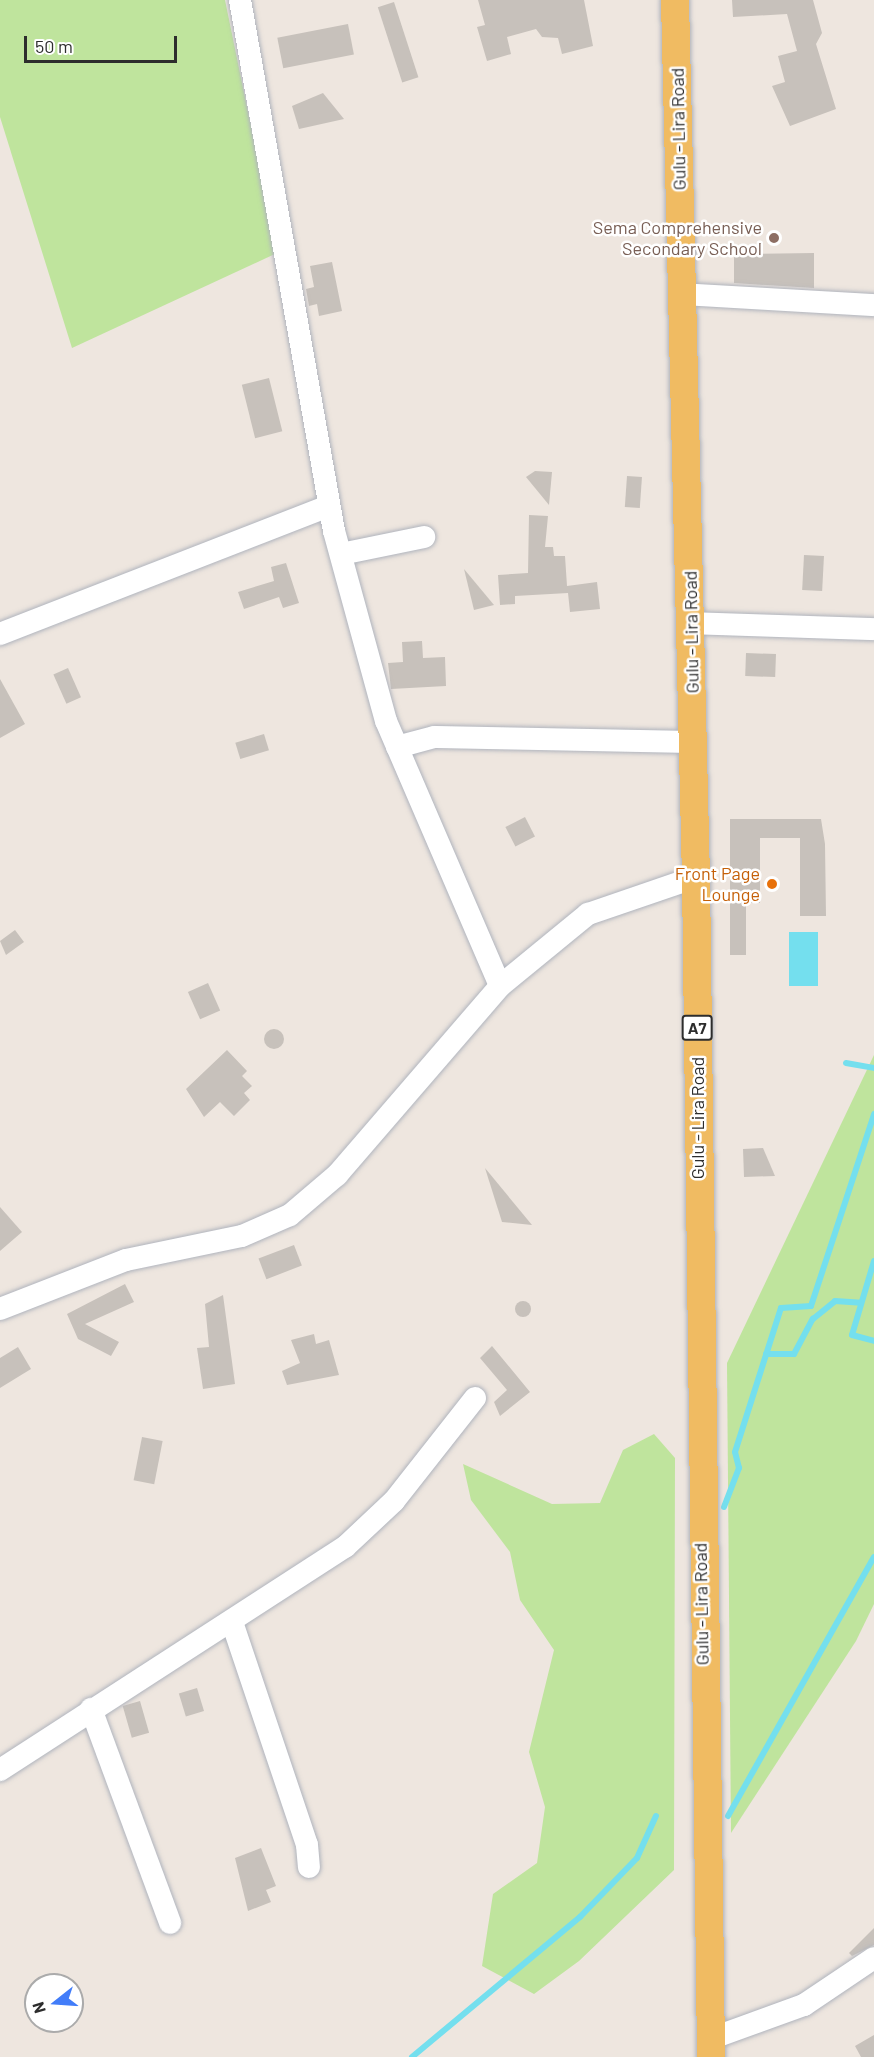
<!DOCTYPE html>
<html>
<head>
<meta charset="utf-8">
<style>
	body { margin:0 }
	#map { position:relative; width:874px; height:2057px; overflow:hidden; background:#eee6df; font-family:Barlow,sans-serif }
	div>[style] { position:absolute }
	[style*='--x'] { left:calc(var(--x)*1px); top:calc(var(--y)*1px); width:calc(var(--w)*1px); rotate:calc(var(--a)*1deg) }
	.green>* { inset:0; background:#bfe49d }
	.water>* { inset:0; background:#74dfee; transform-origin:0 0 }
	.stream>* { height:6px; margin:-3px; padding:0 3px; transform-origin:3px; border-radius:3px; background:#74dfee }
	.building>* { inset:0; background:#c7c1bb; transform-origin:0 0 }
	.round { border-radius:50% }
	.roads { filter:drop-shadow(0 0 2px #b0b4bd) drop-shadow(0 0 2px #b0b4bd) }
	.minor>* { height:22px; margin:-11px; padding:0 11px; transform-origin:11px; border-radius:11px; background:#fff }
	.major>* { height:28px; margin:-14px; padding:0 14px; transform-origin:14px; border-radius:14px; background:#f0bb62 }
	.dots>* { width:16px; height:16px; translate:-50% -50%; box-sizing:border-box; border:3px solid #fff; border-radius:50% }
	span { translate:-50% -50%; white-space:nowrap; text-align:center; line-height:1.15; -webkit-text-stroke:5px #fff; paint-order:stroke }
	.shield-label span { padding:2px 4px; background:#fff; border:2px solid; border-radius:4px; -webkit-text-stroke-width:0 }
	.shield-label { font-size:16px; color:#2d2d2d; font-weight:700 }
	.street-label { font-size:18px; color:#2d2d2d }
	.education-label { font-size:18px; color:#785e54 }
	.right { translate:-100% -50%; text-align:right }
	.food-label { font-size:18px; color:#c56008 }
	.north { position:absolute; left:24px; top:1973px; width:60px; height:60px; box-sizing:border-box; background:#fff; border:2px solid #ababab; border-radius:50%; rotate:253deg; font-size:16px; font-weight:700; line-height:24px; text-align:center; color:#2d2d2d }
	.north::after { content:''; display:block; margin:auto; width:21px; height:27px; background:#427df9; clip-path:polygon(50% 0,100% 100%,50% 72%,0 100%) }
	.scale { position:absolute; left:24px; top:36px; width:153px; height:27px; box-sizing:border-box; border:3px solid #2d2d2d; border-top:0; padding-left:8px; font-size:18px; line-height:21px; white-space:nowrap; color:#2d2d2d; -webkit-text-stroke:4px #fff; paint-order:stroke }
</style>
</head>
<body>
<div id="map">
	<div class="green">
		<i style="clip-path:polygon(0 0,225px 0,277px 253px,72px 348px,0 117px)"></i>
		<i style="clip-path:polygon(874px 1055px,874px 1604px,856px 1641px,731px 1833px,727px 1363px)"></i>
		<i style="clip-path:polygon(654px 1434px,675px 1458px,674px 1870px,579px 1961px,534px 1994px,482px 1966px,493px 1894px,537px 1863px,545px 1807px,529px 1752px,554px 1650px,520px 1600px,510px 1552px,471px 1500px,463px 1464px,552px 1504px,600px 1503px,623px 1450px)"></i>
	</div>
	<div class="water">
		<i style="left:789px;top:932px;width:29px;height:54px"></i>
	</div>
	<div class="stream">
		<i style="--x:846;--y:1063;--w:28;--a:10"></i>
		<i style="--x:874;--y:1261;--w:77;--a:106.6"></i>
		<i style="--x:852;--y:1335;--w:23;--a:15"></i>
		<i style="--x:766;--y:1354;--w:28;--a:0"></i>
		<i style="--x:794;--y:1354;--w:40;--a:-62"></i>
		<i style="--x:813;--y:1319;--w:28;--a:-39"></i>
		<i style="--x:835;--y:1301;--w:26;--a:4"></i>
		<i style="--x:724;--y:1507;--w:42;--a:-69"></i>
		<i style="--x:739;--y:1468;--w:16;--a:-104"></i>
		<i style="--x:735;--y:1452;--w:151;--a:-72.3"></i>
		<i style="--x:781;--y:1308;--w:30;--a:-4"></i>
		<i style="--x:811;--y:1306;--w:202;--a:-71.8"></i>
		<i style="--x:728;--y:1816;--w:297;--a:-60.6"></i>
		<i style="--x:412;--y:2057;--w:219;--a:-39.8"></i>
		<i style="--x:580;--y:1917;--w:82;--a:-46"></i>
		<i style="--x:637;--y:1858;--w:46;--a:-65.7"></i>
	</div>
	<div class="building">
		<i style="clip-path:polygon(478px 0,584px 0,593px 46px,562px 54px,558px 38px,542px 37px,536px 29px,507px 37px,511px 54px,487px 61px,477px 27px,485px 25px)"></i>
		<i style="clip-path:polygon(732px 0,813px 0,822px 33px,816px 44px,836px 109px,790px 126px,772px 86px,785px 82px,778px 56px,797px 51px,787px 14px,733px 17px)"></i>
		<i style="left:394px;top:2px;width:79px;height:17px;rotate:72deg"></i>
		<i style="left:348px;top:24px;width:31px;height:72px;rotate:79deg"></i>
		<i style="clip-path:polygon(323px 93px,344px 119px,299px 129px,292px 106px)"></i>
		<i style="clip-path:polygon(814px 253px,814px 288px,734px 283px,734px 254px)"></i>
		<i style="clip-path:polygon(332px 262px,342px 311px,319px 316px,317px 304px,309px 306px,306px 289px,314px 287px,310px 266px)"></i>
		<i style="left:269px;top:378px;width:55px;height:28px;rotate:76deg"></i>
		<i style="clip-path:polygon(535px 471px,552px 472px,549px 505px,526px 477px)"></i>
		<i style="left:627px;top:476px;width:15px;height:31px;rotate:4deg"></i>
		<i style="clip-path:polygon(529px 515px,548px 516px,545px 547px,553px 547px,554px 556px,565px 556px,567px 586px,597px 582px,600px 609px,570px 612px,568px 593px,515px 596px,515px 604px,500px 605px,498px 575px,528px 573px)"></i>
		<i style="left:804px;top:555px;width:20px;height:35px;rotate:3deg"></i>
		<i style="clip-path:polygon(286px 563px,299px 603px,283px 608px,279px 597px,244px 609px,238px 592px,274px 581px,271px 567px)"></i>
		<i style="clip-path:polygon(464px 569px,494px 605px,474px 610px)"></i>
		<i style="clip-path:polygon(422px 641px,423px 658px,445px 657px,446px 686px,391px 689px,388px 663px,403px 662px,402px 642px)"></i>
		<i style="left:746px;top:653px;width:30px;height:23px;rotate:2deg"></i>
		<i style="left:68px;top:668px;width:32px;height:16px;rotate:66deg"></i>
		<i style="clip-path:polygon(0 679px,25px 724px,0 738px)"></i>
		<i style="left:264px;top:734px;width:17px;height:30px;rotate:73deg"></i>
		<i style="left:525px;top:817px;width:22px;height:22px;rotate:63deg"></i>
		<i style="clip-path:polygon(730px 819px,821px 819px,825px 844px,826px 916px,800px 916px,800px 838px,760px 838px,760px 903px,746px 903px,746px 955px,730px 955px)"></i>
		<i style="clip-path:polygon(15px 930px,24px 942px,6px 955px,0 941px)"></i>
		<i style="left:208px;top:983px;width:30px;height:22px;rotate:66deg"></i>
		<i class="round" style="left:264px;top:1029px;width:20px;height:20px"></i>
		<i style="clip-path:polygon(227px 1050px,247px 1071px,242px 1076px,252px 1086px,244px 1093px,250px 1100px,234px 1116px,220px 1102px,204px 1117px,186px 1089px)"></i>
		<i style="clip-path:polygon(763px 1148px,775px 1176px,744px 1177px,743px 1149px)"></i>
		<i style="clip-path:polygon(485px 1168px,532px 1225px,502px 1222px)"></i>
		<i style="clip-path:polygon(0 1207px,22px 1232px,0 1251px)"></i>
		<i style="left:294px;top:1245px;width:22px;height:38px;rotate:69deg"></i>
		<i style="clip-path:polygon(125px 1284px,134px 1302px,85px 1324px,119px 1342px,111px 1356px,78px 1339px,67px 1314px)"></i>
		<i style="clip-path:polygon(223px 1295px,235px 1384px,203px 1389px,197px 1348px,209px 1347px,205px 1304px)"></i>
		<i class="round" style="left:515px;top:1301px;width:16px;height:16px"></i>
		<i style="clip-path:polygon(314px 1334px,316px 1344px,329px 1340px,339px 1375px,287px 1385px,282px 1371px,300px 1363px,291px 1340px)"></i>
		<i style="clip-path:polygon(492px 1346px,530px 1392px,500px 1416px,494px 1402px,507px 1390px,480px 1358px)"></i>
		<i style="clip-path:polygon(18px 1347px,31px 1369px,0 1388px,0 1358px)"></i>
		<i style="left:142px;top:1437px;width:21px;height:44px;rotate:11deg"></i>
		<i style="left:197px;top:1688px;width:24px;height:19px;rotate:73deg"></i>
		<i style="left:140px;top:1701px;width:33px;height:18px;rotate:74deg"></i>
		<i style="clip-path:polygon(261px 1848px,276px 1886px,266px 1890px,271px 1902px,248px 1911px,235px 1858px)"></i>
		<i style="clip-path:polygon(874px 1928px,874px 1945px,852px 1956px,849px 1953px)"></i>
		<i style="clip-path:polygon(874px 2035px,874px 2057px,861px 2057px,855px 2046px)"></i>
	</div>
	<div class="roads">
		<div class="minor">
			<i style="--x:240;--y:0;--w:539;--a:79.96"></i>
			<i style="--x:334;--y:531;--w:197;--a:74.7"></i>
			<i style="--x:386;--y:721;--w:288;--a:66.7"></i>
			<i style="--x:681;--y:294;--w:193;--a:3.3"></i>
			<i style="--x:341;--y:554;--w:85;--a:-11.6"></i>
			<i style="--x:691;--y:623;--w:183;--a:1.9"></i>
			<i style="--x:0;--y:634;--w:352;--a:-21.3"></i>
			<i style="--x:397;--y:747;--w:39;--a:-15"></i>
			<i style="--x:435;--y:737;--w:258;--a:1.1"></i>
			<i style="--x:0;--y:1309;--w:135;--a:-21.3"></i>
			<i style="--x:126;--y:1260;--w:118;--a:-11.7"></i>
			<i style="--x:242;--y:1236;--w:52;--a:-23.6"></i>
			<i style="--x:290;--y:1215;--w:62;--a:-40.4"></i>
			<i style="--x:337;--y:1175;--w:250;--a:-49.2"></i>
			<i style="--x:500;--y:986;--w:114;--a:-39.3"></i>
			<i style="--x:588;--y:914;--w:114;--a:-18.9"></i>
			<i style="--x:232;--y:1622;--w:235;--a:71.4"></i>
			<i style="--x:307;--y:1845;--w:22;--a:85"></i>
			<i style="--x:91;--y:1709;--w:228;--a:69.7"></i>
			<i style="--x:0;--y:1770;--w:411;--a:-32.9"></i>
			<i style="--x:345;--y:1547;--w:67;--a:-43.2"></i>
			<i style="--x:394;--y:1501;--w:131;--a:-51.8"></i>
			<i style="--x:710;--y:2039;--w:100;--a:-19.9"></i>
			<i style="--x:804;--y:2005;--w:84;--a:-33.9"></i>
		</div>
		<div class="major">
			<i style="--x:675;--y:0;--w:877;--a:88.63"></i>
			<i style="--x:696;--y:877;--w:1180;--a:89.27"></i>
		</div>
	</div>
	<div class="dots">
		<i style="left:774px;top:238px;background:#8d6e63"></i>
		<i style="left:772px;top:884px;background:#e8710a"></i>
	</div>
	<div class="shield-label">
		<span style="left:697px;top:1028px">A7</span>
	</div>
	<div class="street-label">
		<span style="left:678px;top:129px;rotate:-91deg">Gulu - Lira Road</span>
		<span style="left:691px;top:632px;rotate:-91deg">Gulu - Lira Road</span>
		<span style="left:697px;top:1118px;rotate:-90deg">Gulu - Lira Road</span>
		<span style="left:701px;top:1604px;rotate:-91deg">Gulu - Lira Road</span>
	</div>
	<div class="education-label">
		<span class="right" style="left:762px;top:238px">Sema Comprehensive<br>Secondary School</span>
	</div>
	<div class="food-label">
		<span class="right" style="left:760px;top:884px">Front Page<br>Lounge</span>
	</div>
	<div class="north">N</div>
	<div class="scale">50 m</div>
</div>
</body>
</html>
